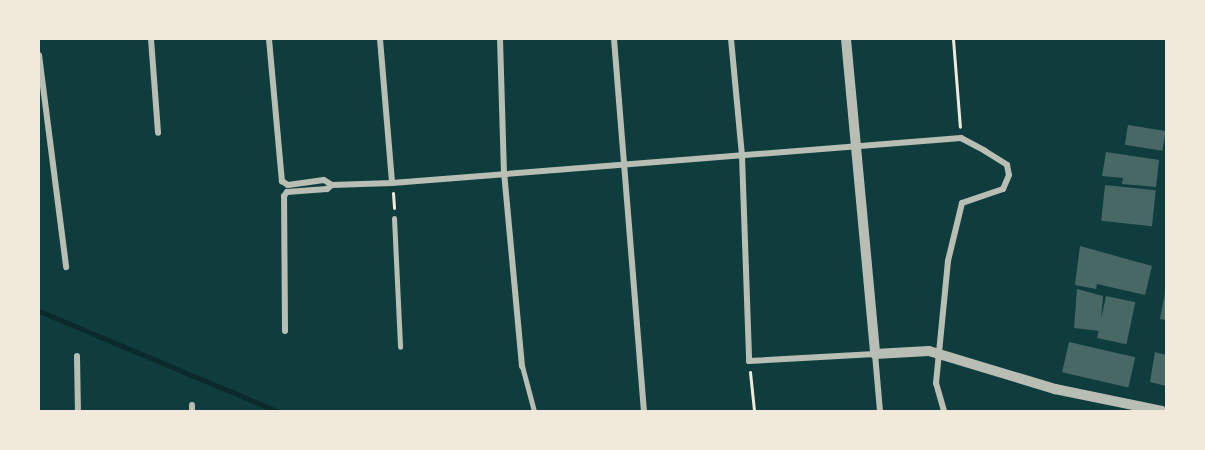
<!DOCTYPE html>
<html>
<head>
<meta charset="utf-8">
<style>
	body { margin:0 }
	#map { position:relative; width:1205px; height:450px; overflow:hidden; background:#0f3d3e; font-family:Barlow,sans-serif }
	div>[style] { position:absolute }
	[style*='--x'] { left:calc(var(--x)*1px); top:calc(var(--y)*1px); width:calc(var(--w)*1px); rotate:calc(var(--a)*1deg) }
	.stream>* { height:5px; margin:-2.5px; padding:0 2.5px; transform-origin:2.5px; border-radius:2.5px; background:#0a2a2b }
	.building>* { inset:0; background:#486865; transform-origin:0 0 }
	.path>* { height:3px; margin:-1.5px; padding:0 1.5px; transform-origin:1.5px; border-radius:1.5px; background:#f1e9da }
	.pedestrian>* { height:5px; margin:-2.5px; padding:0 2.5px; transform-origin:2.5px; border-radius:2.5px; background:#b8beb3 }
	.minor>* { height:6px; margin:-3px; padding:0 3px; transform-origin:3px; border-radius:3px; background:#b8beb3 }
	.tertiary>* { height:10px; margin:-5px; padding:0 5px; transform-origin:5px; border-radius:5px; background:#b8beb3 }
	span { translate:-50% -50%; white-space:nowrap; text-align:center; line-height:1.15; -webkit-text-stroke:4.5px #f1e9da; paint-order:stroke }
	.frame { position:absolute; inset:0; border:40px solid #f1e9da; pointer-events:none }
</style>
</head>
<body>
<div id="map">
	<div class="stream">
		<i style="--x:39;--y:311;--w:258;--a:22.8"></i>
	</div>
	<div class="building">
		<i style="left:1128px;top:125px;width:38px;height:20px;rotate:9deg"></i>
		<i style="clip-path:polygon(1106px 152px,1159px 160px,1156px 187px,1122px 184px,1123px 178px,1102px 176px)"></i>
		<i style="left:1105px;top:185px;width:51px;height:36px;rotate:6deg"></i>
		<i style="clip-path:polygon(1080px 246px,1152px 266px,1145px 295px,1097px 284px,1096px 289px,1075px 285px)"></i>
		<i style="clip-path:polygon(1166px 288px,1166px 320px,1160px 319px)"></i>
		<i style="clip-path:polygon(1077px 289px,1103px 296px,1100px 331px,1074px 328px)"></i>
		<i style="left:1106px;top:296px;width:30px;height:43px;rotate:12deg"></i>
		<i style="left:1069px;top:342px;width:68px;height:31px;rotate:13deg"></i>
		<i style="clip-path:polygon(1155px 352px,1166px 355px,1166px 386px,1150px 382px)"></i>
	</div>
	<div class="path">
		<i style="--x:953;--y:39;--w:88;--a:85.5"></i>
		<i style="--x:393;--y:193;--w:15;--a:86"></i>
		<i style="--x:750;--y:372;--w:39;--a:84"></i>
	</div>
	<div class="pedestrian">
		<i style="--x:394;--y:218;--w:129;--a:87.3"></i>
		<i style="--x:522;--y:366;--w:47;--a:75.1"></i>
	</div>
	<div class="minor">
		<i style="--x:151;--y:39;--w:94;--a:85.7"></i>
		<i style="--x:269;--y:39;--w:143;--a:84.8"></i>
		<i style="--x:282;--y:181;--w:7;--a:34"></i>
		<i style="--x:288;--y:185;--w:36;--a:-8"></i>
		<i style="--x:324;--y:180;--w:9;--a:32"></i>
		<i style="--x:332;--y:185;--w:60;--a:-1.9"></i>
		<i style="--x:392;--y:183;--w:571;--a:-4.52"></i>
		<i style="--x:961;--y:138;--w:27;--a:28"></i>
		<i style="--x:985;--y:151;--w:26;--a:32"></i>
		<i style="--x:1007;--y:165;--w:10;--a:79"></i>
		<i style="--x:1009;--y:175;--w:15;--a:113"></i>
		<i style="--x:1003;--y:189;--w:43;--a:161.1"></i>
		<i style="--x:962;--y:203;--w:60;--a:103.6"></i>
		<i style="--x:948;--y:261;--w:123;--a:95.6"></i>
		<i style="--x:936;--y:383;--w:29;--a:74"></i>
		<i style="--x:380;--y:39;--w:144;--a:85.2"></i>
		<i style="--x:500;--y:39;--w:133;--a:88.3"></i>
		<i style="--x:504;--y:172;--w:195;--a:84.7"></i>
		<i style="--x:614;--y:39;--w:373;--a:85.4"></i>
		<i style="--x:731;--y:39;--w:118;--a:84.6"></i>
		<i style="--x:742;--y:156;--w:205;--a:88"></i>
		<i style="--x:749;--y:361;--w:126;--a:-3.2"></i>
		<i style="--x:875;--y:354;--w:57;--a:85"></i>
		<i style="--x:39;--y:55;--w:214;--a:82.7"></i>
		<i style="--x:285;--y:331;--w:135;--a:-90.4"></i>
		<i style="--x:284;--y:196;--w:5;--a:-53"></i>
		<i style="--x:287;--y:192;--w:40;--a:-4.3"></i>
		<i style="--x:327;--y:189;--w:6;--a:-39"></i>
		<i style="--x:77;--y:356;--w:55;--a:89"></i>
		<i style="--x:192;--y:405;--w:6;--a:90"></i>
	</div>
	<div class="tertiary">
		<i style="--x:846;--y:39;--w:316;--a:84.7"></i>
		<i style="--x:875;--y:354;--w:54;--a:-3.2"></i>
		<i style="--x:929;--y:351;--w:132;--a:16.8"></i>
		<i style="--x:1055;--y:389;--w:109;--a:11.6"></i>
	</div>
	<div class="frame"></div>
</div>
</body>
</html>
